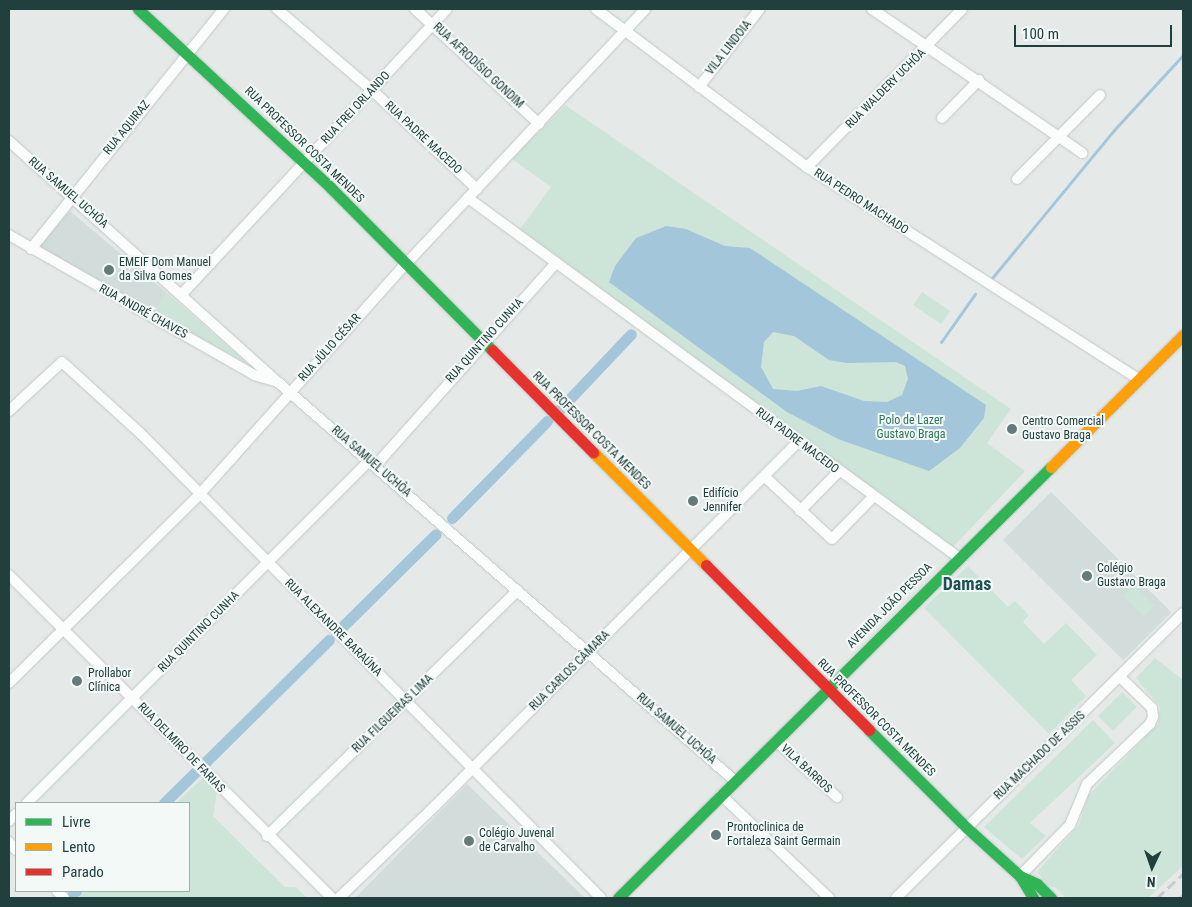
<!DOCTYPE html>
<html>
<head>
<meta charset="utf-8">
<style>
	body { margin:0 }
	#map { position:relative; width:1192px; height:907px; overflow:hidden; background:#e5eae9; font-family:"Roboto Condensed",sans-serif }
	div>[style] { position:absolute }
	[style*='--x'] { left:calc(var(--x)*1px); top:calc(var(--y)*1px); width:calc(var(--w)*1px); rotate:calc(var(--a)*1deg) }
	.built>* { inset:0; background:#d2dcda; transform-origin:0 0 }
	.green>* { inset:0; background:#cde4d9; transform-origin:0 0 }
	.water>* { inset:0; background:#a4c6da }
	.stream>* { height:3px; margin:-1.5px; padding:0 1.5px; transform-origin:1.5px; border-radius:1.5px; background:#a4c6da }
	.canal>* { height:11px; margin:-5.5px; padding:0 5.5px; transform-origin:5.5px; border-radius:5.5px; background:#a4c6da }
	.roads { filter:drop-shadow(0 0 1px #c2c7c6) drop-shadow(0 0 1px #c2c7c6) }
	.street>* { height:10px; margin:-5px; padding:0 5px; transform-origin:5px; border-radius:5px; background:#fbfcfc }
	.fast>* { height:11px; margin:-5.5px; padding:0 5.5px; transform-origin:5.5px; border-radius:5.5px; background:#30b455 }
	.slow>* { height:11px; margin:-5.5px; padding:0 5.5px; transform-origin:5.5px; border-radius:5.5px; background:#ff9f0a }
	.jam>* { height:11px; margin:-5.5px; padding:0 5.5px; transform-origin:5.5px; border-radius:5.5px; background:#e5322d }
	.rail>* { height:3px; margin-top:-1.5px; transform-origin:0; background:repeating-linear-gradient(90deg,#c7cbcb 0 10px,transparent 0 15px) }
	.dots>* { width:14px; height:14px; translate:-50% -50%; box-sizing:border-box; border:2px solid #f3f9f7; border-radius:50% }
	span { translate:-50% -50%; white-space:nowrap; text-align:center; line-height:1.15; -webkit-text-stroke:4px #f3f9f7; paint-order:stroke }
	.street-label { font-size:12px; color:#213f3d }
	.poi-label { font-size:12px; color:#213f3d }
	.left { translate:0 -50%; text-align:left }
	.park-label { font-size:12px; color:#2a7759 }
	.district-label { font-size:18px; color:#1c5251; font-weight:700 }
	.frame { position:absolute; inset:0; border:10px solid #213f3d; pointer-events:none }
	.legend { position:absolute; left:15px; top:802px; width:175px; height:90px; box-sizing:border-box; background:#f3f9f7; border:1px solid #9fafad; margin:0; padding:6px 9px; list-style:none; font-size:15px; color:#213f3d }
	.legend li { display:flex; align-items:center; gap:10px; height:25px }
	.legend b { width:25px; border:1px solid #9fafad }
	.north { position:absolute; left:1127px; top:842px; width:50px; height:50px; -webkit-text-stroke:4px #f3f9f7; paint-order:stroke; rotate:183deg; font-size:14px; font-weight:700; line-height:20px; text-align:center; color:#213f3d }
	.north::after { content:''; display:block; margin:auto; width:18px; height:22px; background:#213f3d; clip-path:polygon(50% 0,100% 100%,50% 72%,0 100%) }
	.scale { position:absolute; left:1014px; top:25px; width:158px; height:22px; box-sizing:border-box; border:2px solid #213f3d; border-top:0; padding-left:6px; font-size:15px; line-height:18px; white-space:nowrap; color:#213f3d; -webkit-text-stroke:4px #f3f9f7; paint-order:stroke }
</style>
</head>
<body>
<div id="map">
	<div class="built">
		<i style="clip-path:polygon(70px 211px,167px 293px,153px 312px,38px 248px)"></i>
		<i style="left:1051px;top:492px;width:170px;height:68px;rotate:45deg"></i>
		<i style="clip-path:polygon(467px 784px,585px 898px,355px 898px)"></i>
	</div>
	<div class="green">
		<i style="clip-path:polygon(565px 105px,1011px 409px,987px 443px,1025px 471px,952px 548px,520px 229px,551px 187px,512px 159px)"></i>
		<i style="left:922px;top:292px;width:34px;height:16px;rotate:34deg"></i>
		<i style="clip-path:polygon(167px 293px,248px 364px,153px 312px)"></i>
		<i style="clip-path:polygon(968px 566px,1008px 607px,1015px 601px,1029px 615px,1023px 622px,1044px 644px,1066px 623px,1097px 655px,1071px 680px,1086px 696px,1049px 734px,924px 608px)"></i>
		<i style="left:1134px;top:585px;width:29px;height:16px;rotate:44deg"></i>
		<i style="clip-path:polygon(1155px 658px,1183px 680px,1183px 866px,1148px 898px,1066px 898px,1056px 888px,1047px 885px,1037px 872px,1079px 825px,1088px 796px,1158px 724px,1160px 707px,1136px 678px)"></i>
		<i style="left:1122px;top:692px;width:21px;height:34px;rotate:45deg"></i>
		<i style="clip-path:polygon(1093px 720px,1115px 743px,1030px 823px,1046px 836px,1022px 859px,984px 827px)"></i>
		<i style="clip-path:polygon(203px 778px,217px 793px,213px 816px,285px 887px,296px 887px,307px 898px,77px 898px,85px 891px,189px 891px,189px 803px,176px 803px)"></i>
	</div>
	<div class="water">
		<i style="clip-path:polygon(evenodd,666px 226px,686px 229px,725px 246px,750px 248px,986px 405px,984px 418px,960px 448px,929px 471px,838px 439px,787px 412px,609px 282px,615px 266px,636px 238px,666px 226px,773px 332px,794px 336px,829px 360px,847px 363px,896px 362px,905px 366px,908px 379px,902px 395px,887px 402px,864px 401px,821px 386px,797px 391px,773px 389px,761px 367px,764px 342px,773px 332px)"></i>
	</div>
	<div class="stream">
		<i style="--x:992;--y:278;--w:192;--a:-50.5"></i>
		<i style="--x:1114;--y:130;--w:102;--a:-47.4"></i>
		<i style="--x:941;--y:342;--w:59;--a:-54.7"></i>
	</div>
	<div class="canal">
		<i style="--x:560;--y:409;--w:103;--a:-46.6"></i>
		<i style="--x:452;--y:518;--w:136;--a:-45.6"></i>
		<i style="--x:344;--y:625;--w:129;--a:-44.7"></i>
		<i style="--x:164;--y:803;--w:232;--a:-44.7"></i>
		<i style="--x:73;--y:893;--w:4;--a:-34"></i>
	</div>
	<div class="roads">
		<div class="street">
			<i style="--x:277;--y:9;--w:126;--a:40.5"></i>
			<i style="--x:373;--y:91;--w:143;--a:43.3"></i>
			<i style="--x:415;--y:9;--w:169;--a:42.8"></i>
			<i style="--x:596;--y:9;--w:264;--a:36.8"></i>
			<i style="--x:807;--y:167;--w:393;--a:32.6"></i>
			<i style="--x:872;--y:9;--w:255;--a:34.4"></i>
			<i style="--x:699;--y:87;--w:98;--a:-52.1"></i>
			<i style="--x:942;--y:118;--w:53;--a:-45.8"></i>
			<i style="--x:9;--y:141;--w:363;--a:41.9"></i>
			<i style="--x:279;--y:383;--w:605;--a:41.11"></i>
			<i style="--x:807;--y:167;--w:221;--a:-45.5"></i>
			<i style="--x:1017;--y:179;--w:118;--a:-45.3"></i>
			<i style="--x:468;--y:198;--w:607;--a:36.23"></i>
			<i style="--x:9;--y:235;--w:282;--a:29.7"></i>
			<i style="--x:254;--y:375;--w:22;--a:16"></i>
			<i style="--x:31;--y:249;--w:308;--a:-51.2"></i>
			<i style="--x:182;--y:294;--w:389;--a:-47.1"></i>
			<i style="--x:9;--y:411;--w:72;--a:-42.8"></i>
			<i style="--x:62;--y:362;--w:107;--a:42.3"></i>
			<i style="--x:141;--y:434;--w:653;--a:45.25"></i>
			<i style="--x:376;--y:465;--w:271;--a:-48.3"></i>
			<i style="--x:765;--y:477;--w:91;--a:42.8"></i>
			<i style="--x:832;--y:539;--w:59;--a:-45.7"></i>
			<i style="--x:800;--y:511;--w:56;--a:-45.7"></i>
			<i style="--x:9;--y:575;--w:457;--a:45"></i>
			<i style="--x:9;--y:683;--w:267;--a:-44.7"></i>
			<i style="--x:199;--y:495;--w:309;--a:-48.2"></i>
			<i style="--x:405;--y:265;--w:351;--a:-46.8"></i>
			<i style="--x:776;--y:741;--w:83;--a:42.6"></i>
			<i style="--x:721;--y:795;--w:149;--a:43.6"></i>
			<i style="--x:27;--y:803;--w:485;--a:-45"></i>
			<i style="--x:9;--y:821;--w:10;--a:-45"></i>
			<i style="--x:267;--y:836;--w:351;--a:-44.4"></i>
			<i style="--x:9;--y:842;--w:11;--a:49"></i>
			<i style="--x:1020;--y:876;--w:71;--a:-45.6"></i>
			<i style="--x:1070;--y:825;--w:44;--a:-67.5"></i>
			<i style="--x:1087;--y:784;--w:87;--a:-43.6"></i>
			<i style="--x:1150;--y:724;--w:8;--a:-67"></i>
			<i style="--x:1153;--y:717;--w:9;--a:-96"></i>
			<i style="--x:1152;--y:708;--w:43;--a:-135.9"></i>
			<i style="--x:57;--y:891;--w:10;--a:45"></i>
			<i style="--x:339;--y:898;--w:133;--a:-43.8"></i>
			<i style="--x:435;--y:806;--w:514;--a:-45.08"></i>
			<i style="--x:896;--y:898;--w:404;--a:-44.8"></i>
		</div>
		<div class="fast">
			<i style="--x:138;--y:9;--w:263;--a:42.8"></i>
			<i style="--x:331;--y:188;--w:228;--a:45.2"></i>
			<i style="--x:869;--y:730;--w:139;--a:45"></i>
			<i style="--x:967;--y:828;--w:72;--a:42.2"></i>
			<i style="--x:1020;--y:876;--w:19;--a:25"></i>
			<i style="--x:1037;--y:884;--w:20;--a:45"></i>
			<i style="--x:1020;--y:876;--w:26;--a:59"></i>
			<i style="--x:618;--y:898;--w:611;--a:-44.87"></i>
		</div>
		<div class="slow">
			<i style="--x:593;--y:452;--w:160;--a:45"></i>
			<i style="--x:1051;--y:467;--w:187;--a:-45"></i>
		</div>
		<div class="jam">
			<i style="--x:492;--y:350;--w:144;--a:45.3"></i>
			<i style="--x:706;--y:565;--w:232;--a:45.3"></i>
		</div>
	</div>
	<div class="rail">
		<i style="--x:1157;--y:898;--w:35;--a:-43"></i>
		<i style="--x:1180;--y:898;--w:4;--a:-45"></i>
	</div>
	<div class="dots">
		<i style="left:109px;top:270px;background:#667b79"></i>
		<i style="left:1012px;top:429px;background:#667b79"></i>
		<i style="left:693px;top:501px;background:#667b79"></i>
		<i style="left:1087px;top:576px;background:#667b79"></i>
		<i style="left:77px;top:681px;background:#667b79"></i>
		<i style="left:716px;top:835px;background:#667b79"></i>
		<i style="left:469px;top:841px;background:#667b79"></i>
	</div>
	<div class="street-label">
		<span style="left:729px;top:48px;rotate:-52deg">VILA LINDOIA</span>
		<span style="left:478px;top:66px;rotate:43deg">RUA AFRODÍSIO GONDIM</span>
		<span style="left:886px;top:89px;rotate:-45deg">RUA WALDERY UCHÔA</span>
		<span style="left:356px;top:108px;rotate:-47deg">RUA FREI ORLANDO</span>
		<span style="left:127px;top:128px;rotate:-51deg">RUA AQUIRAZ</span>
		<span style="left:423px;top:138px;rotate:43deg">RUA PADRE MACEDO</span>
		<span style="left:304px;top:145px;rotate:44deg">RUA PROFESSOR COSTA MENDES</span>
		<span style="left:68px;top:193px;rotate:41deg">RUA SAMUEL UCHÔA</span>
		<span style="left:861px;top:202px;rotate:33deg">RUA PEDRO MACHADO</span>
		<span style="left:143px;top:312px;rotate:29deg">RUA ANDRÉ CHAVES</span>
		<span style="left:485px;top:341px;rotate:-48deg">RUA QUINTINO CUNHA</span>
		<span style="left:330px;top:348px;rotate:-48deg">RUA JÚLIO CÉSAR</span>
		<span style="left:591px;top:431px;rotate:45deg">RUA PROFESSOR COSTA MENDES</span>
		<span style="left:797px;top:441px;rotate:37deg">RUA PADRE MACEDO</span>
		<span style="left:371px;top:462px;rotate:41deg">RUA SAMUEL UCHÔA</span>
		<span style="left:890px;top:606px;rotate:-45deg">AVENIDA JOÃO PESSOA</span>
		<span style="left:333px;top:628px;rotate:45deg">RUA ALEXANDRE BARAÚNA</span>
		<span style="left:199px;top:632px;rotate:-45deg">RUA QUINTINO CUNHA</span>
		<span style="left:570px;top:671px;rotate:-45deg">RUA CARLOS CÂMARA</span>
		<span style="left:393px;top:714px;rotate:-44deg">RUA FILGUEIRAS LIMA</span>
		<span style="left:876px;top:718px;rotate:45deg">RUA PROFESSOR COSTA MENDES</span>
		<span style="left:676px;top:729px;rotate:41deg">RUA SAMUEL UCHÔA</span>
		<span style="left:181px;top:748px;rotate:46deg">RUA DELMIRO DE FARIAS</span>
		<span style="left:1040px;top:756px;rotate:-44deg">RUA MACHADO DE ASSIS</span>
		<span style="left:806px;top:769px;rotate:43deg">VILA BARROS</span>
	</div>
	<div class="poi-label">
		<span class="left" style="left:119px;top:270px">EMEIF Dom Manuel<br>da Silva Gomes</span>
		<span class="left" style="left:1022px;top:429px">Centro Comercial<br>Gustavo Braga</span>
		<span class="left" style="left:703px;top:501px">Edifício<br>Jennifer</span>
		<span class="left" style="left:1097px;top:576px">Colégio<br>Gustavo Braga</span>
		<span class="left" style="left:88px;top:681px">Prollabor<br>Clínica</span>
		<span class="left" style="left:727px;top:835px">Prontoclinica de<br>Fortaleza Saint Germain</span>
		<span class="left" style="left:479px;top:841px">Colégio Juvenal<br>de Carvalho</span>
	</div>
	<div class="park-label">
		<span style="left:911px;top:428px">Polo de Lazer<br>Gustavo Braga</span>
	</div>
	<div class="district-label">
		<span style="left:967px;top:584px">Damas</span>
	</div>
	<div class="frame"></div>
	<ul class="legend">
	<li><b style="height:6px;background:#30b455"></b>Livre</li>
	<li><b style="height:6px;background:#ff9f0a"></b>Lento</li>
	<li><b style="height:6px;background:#e5322d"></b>Parado</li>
	</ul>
	<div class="north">N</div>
	<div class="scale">100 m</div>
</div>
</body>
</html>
